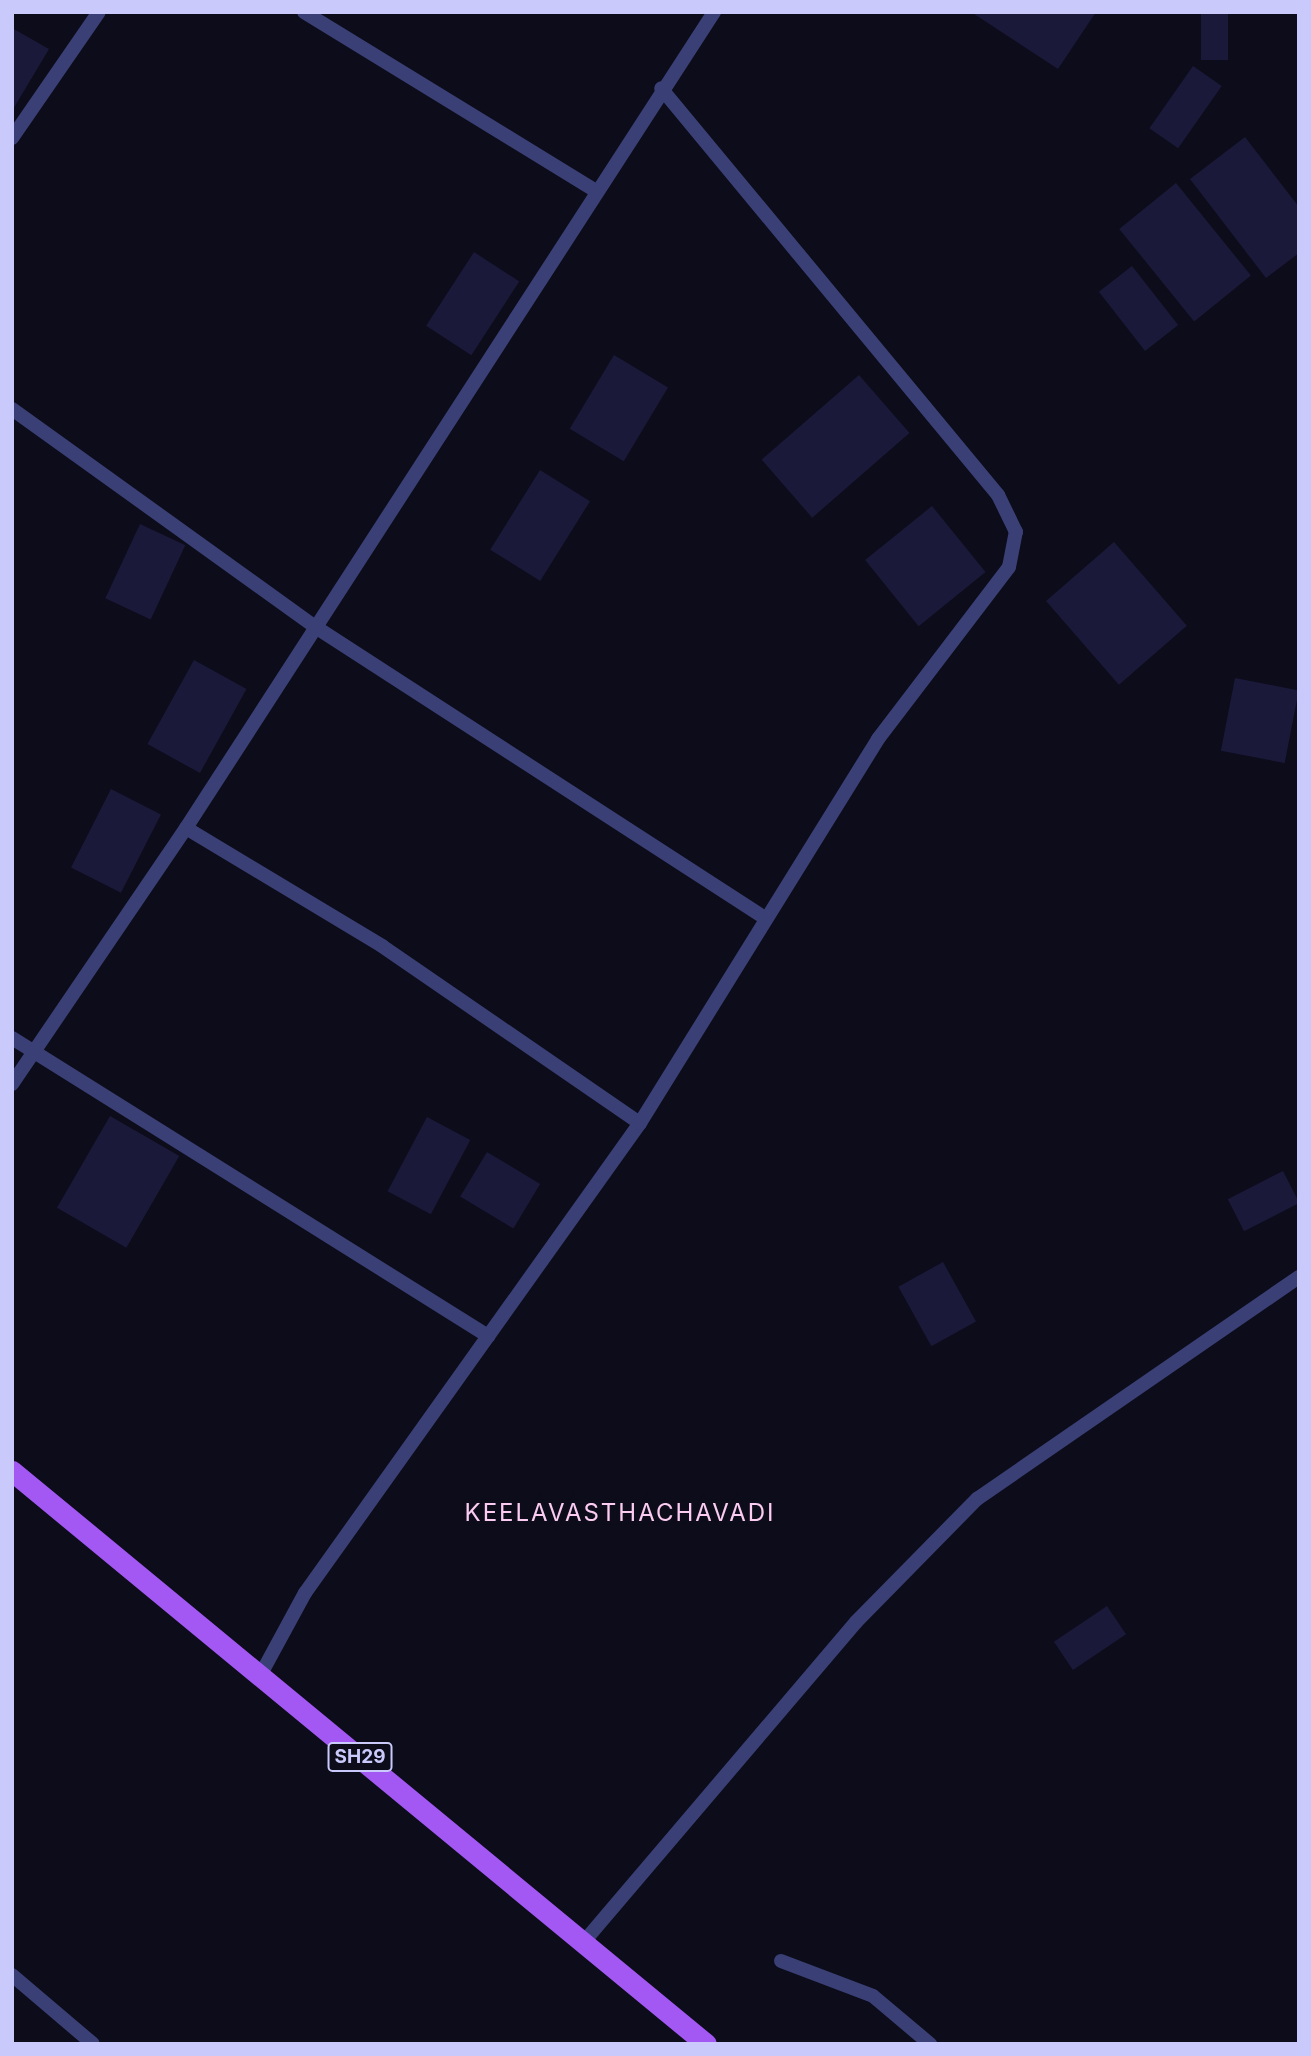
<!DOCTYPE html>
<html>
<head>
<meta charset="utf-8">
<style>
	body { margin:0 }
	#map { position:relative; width:1311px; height:2056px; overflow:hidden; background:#0c0c1a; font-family:Inter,sans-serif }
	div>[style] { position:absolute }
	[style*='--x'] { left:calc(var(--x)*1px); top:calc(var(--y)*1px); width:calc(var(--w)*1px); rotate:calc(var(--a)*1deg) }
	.building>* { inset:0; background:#1b193a; transform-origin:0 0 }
	.street>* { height:14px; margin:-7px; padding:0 7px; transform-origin:7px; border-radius:7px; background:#3a4076 }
	.primary>* { height:21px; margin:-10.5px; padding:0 10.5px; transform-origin:10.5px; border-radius:10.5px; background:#a358f4 }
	span { translate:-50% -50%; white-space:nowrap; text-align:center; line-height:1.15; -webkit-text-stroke:7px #0c0c1a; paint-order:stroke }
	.shield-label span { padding:2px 5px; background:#0c0c1a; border:2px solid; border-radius:5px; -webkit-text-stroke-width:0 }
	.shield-label { font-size:19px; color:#c9cafb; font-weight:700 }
	.quarter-label { font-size:24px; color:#fbcbf1; letter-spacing:2px }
	.frame { position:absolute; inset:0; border:14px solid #c9cafb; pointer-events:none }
</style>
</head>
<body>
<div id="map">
	<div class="building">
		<i style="clip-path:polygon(971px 12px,1096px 12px,1058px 69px)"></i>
		<i style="left:1201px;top:12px;width:27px;height:48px"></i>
		<i style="clip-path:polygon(12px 28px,49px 49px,12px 111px)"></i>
		<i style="left:1193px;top:66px;width:35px;height:76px;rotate:35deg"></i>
		<i style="clip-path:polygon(1245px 137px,1299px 207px,1299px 253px,1266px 278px,1190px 179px)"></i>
		<i style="left:1176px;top:183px;width:119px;height:73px;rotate:51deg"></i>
		<i style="left:474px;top:252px;width:54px;height:88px;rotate:33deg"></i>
		<i style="left:1132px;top:266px;width:75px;height:42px;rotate:52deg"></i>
		<i style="left:614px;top:355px;width:63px;height:86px;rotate:31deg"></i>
		<i style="left:859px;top:375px;width:77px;height:129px;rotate:49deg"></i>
		<i style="left:540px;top:470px;width:59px;height:94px;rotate:32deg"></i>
		<i style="left:932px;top:506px;width:85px;height:86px;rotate:51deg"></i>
		<i style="left:140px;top:524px;width:50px;height:82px;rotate:25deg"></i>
		<i style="left:1114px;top:542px;width:111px;height:90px;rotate:49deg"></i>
		<i style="left:194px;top:660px;width:60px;height:96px;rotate:29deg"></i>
		<i style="left:1235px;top:678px;width:65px;height:74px;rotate:11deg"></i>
		<i style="left:111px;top:789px;width:56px;height:88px;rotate:27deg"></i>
		<i style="left:110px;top:1116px;width:80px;height:106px;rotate:30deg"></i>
		<i style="left:427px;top:1117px;width:49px;height:84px;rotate:28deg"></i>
		<i style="left:487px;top:1152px;width:62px;height:52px;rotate:31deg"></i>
		<i style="left:1283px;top:1171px;width:36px;height:62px;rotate:63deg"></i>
		<i style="left:943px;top:1262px;width:68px;height:51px;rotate:61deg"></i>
		<i style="left:1107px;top:1606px;width:34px;height:64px;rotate:56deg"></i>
	</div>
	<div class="street">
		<i style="--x:304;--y:12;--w:341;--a:31.5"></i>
		<i style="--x:12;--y:138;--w:153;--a:-55.4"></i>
		<i style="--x:12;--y:409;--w:372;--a:35.7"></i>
		<i style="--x:314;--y:626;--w:537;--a:32.92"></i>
		<i style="--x:186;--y:828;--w:229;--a:31"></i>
		<i style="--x:382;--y:946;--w:313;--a:34.5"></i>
		<i style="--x:12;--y:1038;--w:562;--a:32.05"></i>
		<i style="--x:12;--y:1084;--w:310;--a:-55.8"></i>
		<i style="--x:186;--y:828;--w:972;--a:-57.09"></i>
		<i style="--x:261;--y:1674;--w:92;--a:-61.5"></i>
		<i style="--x:305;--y:1593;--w:577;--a:-54.52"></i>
		<i style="--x:640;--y:1123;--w:452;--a:-58.2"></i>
		<i style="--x:878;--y:739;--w:216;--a:-52.7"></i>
		<i style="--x:1009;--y:567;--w:36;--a:-79"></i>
		<i style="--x:1016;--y:532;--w:41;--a:-115.9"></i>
		<i style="--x:998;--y:495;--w:528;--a:-129.63"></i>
		<i style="--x:582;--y:1944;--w:423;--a:-49.6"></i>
		<i style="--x:856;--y:1622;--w:173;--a:-45.5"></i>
		<i style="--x:977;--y:1499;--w:391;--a:-34.6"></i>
		<i style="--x:781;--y:1961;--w:98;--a:20.8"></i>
		<i style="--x:873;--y:1996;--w:75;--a:40.1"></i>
		<i style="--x:12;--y:1975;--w:106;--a:40.4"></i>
	</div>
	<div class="primary">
		<i style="--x:12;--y:1471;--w:900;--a:39.54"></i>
	</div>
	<div class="shield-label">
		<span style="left:360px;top:1757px">SH29</span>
	</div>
	<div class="quarter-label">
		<span style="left:620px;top:1513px">KEELAVASTHACHAVADI</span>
	</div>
	<div class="frame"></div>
</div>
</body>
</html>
